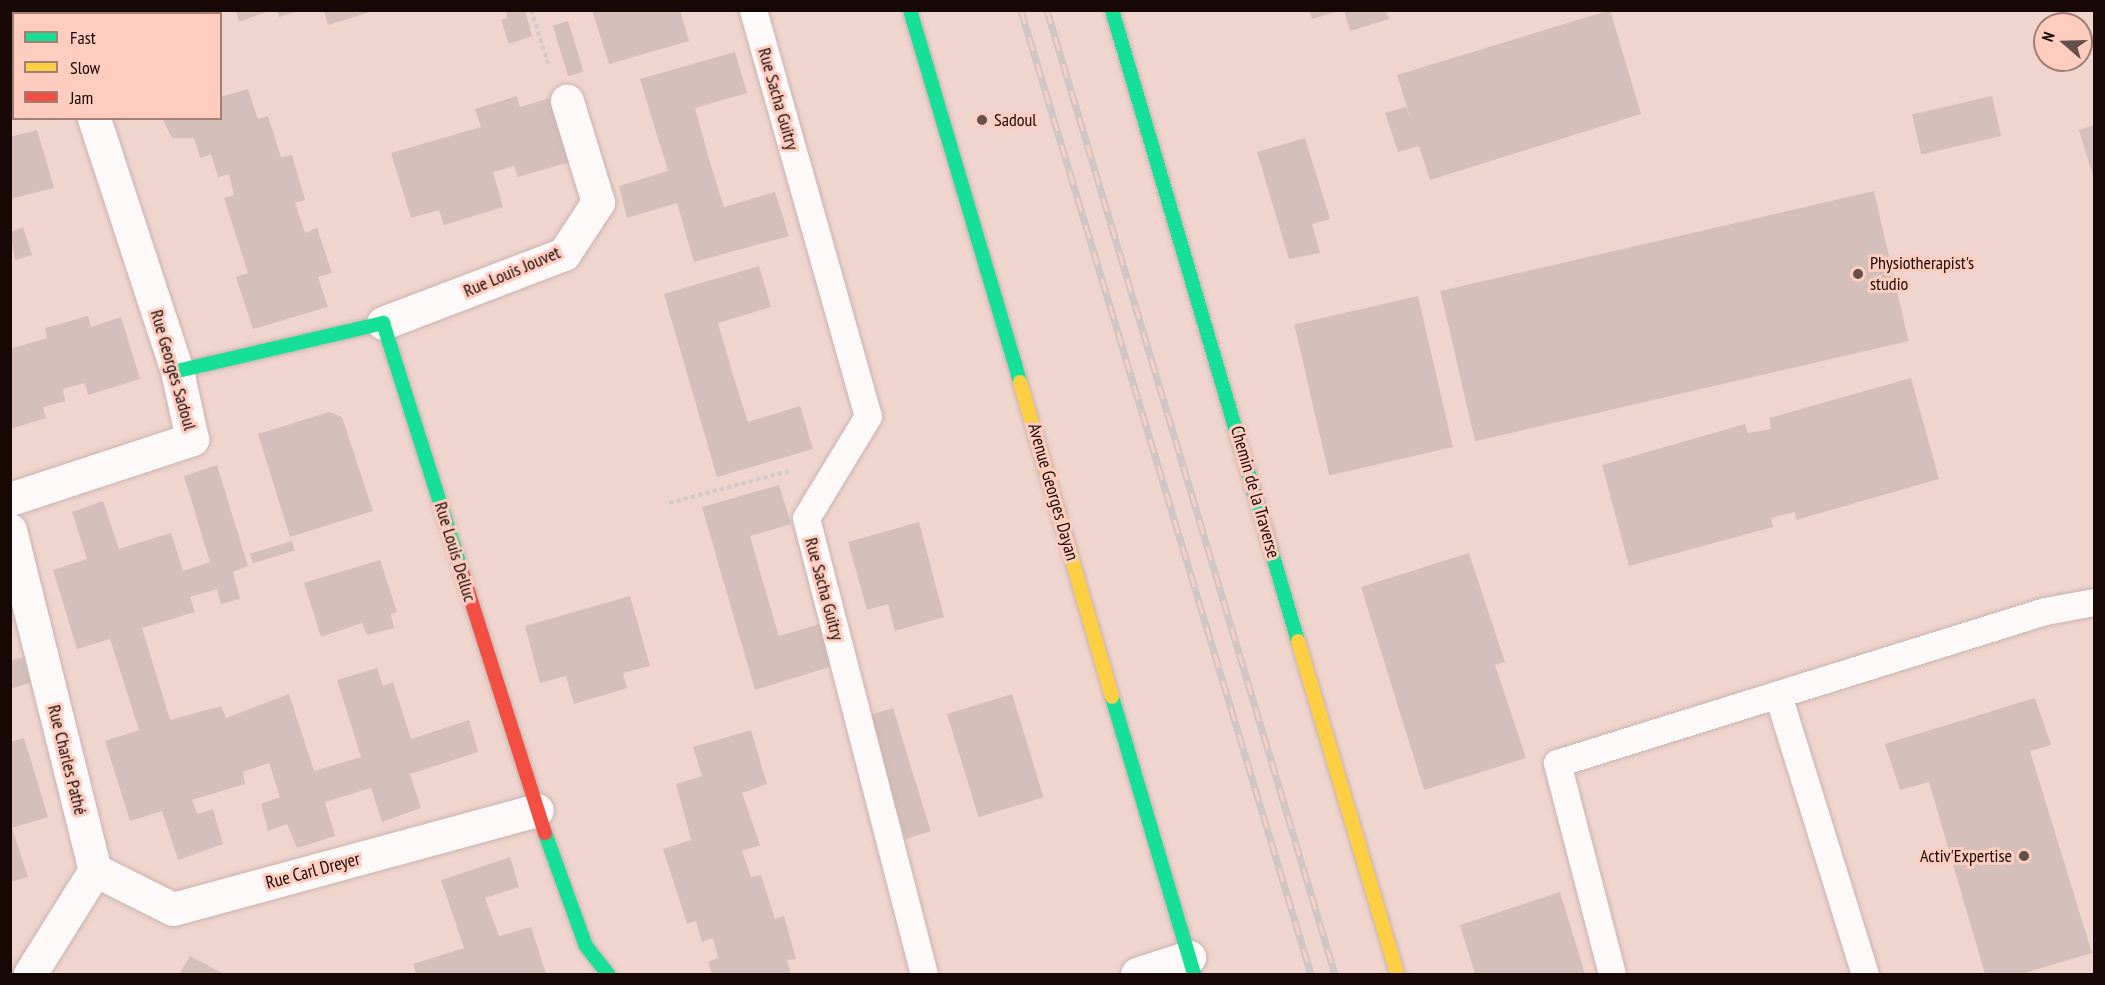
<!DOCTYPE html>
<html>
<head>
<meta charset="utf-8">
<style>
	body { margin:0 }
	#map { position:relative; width:2105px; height:985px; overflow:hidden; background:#f0d5ce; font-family:"PT Sans Narrow",sans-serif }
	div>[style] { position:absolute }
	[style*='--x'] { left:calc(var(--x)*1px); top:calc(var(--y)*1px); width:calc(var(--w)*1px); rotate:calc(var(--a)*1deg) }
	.building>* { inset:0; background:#d5bfba; transform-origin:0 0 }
	.path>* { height:4px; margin-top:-2px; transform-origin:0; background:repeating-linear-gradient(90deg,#d2cbc9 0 4.5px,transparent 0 7.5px) }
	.roads { filter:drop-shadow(0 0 2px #c8b4af) drop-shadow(0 0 2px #c8b4af) }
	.lane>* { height:27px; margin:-13.5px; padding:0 13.5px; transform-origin:13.5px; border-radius:13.5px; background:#fdf9f8 }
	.street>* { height:33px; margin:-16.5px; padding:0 16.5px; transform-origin:16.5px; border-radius:16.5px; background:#fdf9f8 }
	.fast>* { height:14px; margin:-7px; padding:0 7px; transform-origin:7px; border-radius:7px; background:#16e098 }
	.slow>* { height:14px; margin:-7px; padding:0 7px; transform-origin:7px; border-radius:7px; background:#ffcf43 }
	.jam>* { height:14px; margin:-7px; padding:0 7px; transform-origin:7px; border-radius:7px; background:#f24e42 }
	.rail>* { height:7px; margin-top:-3.5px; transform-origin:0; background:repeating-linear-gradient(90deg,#fecdc0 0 14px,#cdc6c4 0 28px); box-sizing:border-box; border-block:2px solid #cdc6c4 }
	.dots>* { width:16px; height:16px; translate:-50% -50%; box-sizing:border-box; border:3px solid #fecdc0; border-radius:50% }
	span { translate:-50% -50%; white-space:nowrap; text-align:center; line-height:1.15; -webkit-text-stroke:6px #fecdc0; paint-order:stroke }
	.street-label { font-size:18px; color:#180805 }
	.poi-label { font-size:18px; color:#180805 }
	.left { translate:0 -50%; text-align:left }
	.right { translate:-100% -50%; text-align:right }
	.frame { position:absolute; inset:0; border:12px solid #180805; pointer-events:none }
	.legend { position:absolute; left:12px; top:12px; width:210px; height:108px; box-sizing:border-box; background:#fecdc0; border:2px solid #a27e75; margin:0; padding:8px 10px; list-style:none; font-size:18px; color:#180805 }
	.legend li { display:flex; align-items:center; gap:12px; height:30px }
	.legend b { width:30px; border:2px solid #a27e75 }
	.north { position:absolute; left:2033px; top:12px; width:60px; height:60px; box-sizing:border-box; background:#fecdc0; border:2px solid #a27e75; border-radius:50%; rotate:290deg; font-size:16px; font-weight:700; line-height:24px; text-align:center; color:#180805 }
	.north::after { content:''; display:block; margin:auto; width:21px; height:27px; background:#64504b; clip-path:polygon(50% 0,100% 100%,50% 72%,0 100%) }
</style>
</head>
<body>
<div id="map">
	<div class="building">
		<i style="clip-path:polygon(10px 10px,89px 10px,89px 12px,14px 14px,10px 18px)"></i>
		<i style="clip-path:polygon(236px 10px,269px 10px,269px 11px,239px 22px)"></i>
		<i style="clip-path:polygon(276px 10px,298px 10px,298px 11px,279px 17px)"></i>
		<i style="clip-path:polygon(324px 10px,373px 10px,373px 11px,328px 25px)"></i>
		<i style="clip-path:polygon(506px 10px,525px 10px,532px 36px,509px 44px,501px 20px,507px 18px)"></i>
		<i style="clip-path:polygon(592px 10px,680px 10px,689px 41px,609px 64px)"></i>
		<i style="clip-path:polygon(1309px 10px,1338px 10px,1339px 11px,1312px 19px)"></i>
		<i style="clip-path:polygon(1344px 10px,1386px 10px,1389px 19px,1350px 31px)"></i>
		<i style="clip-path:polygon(1610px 10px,1641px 114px,1430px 180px,1419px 146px,1398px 152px,1385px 113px,1406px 107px,1410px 117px,1397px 75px)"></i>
		<i style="left:568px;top:21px;width:53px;height:16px;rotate:73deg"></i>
		<i style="clip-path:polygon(735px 52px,747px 93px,695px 108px,709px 159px,724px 207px,775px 192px,789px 236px,694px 262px,677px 203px,627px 218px,619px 186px,668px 171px,640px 79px)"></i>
		<i style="clip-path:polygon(248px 89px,258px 119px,268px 116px,281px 157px,292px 155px,305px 200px,295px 203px,305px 233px,317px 228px,332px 273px,318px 277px,328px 307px,253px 329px,236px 277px,248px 273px,224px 198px,234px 195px,229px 174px,218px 177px,211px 154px,200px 158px,194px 138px,172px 138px,162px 118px,220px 118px,220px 97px)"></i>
		<i style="clip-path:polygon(517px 96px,520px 107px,553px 97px,573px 161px,518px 177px,514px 166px,493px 172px,503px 207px,444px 225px,439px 210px,411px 218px,391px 153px,481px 127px,475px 109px)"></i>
		<i style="left:1992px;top:96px;width:41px;height:82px;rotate:77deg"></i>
		<i style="clip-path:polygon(2094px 125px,2094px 179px,2079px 130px)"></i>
		<i style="clip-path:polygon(37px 130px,54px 188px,10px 199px,10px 137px)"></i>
		<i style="clip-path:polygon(1305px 138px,1330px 219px,1312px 224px,1320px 253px,1289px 259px,1257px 152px)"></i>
		<i style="left:1874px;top:191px;width:154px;height:445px;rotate:77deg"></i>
		<i style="clip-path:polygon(23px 227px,32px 255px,15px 260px,10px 232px)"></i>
		<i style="clip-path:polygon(759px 266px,771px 307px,718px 323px,733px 375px,748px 422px,800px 406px,813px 449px,717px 477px,664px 294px)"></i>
		<i style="left:1418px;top:296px;width:155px;height:127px;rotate:77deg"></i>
		<i style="clip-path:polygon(88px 316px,91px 327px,121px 317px,140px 379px,88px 395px,85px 383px,63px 389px,65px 401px,43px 407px,46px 418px,10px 429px,10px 349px,47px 338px,45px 328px)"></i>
		<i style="clip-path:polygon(1911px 378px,1939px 479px,1796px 520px,1795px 512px,1771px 518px,1773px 527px,1629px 566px,1602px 465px,1745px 424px,1748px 433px,1771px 429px,1769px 418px)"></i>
		<i style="clip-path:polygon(329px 412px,342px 417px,373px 511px,290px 537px,258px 434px)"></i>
		<i style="clip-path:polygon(217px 465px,248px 566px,233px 572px,240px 599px,221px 604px,217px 589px,190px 597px,195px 612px,142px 628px,170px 720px,221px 706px,226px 718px,289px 694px,314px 771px,361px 757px,337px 680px,377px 668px,383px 686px,393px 682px,411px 739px,469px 720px,478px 752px,410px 774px,421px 808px,382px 822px,371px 788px,325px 802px,335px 836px,297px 848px,287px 824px,268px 831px,261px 804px,280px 797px,269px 763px,243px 772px,245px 784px,192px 800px,197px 814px,213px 809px,223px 844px,178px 860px,162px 811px,130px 821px,105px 741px,139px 730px,110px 639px,77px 649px,53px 570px,87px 559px,72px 512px,103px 501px,119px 549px,171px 533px,183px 571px,210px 562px,184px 476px)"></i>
		<i style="clip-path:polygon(779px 485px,791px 524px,750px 536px,764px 586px,779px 636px,820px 624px,833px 666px,755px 690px,702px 507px)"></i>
		<i style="clip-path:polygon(919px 522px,944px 617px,895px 631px,888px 604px,867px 610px,848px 542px)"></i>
		<i style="left:292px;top:541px;width:10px;height:44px;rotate:73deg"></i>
		<i style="clip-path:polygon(1469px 553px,1505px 662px,1495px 665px,1526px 758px,1424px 790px,1361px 587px)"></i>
		<i style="clip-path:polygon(380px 560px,397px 612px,391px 614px,394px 628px,367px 635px,362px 623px,321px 637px,304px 583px)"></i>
		<i style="clip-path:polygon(630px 596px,650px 666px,623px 673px,627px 688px,574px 704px,566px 676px,540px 683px,525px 626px)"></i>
		<i style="clip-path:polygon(27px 656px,35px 681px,10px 689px,10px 661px)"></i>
		<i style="left:1012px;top:694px;width:108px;height:68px;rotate:73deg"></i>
		<i style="clip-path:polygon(2035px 698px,2051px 745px,2030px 751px,2092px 953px,2021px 974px,1985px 974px,1929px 782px,1900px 790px,1885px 744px)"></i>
		<i style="left:893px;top:708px;width:129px;height:27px;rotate:73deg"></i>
		<i style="clip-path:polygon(751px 730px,767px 784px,742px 793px,760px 845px,742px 851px,751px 877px,761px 875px,775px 919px,784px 916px,796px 959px,787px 960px,791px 974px,712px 974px,708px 962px,718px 958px,713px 938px,702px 942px,696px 921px,687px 924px,663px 849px,691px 840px,676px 784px,702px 776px,693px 747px)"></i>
		<i style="clip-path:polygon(24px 738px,48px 817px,12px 828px,28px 877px,10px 882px,10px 742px)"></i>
		<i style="clip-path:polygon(510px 857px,519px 887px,485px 898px,499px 936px,531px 927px,546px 974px,416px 974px,413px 964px,464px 948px,441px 880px)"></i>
		<i style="clip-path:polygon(1560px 892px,1585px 974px,1475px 974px,1460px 925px)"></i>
		<i style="clip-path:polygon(190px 956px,224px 974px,179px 974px)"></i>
	</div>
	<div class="path">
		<i style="--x:531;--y:10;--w:56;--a:72.2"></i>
		<i style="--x:669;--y:503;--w:124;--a:-14.9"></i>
	</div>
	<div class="roads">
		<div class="lane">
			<i style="--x:753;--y:10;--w:422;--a:74.2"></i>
			<i style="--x:868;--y:416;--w:119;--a:121.3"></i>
			<i style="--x:806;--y:518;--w:471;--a:75.5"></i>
			<i style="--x:1778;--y:695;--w:292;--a:72.7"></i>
			<i style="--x:1612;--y:974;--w:218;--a:-104.6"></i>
			<i style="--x:1557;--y:763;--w:511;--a:-17.3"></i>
			<i style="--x:2045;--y:611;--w:50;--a:-10.4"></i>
		</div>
		<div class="street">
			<i style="--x:193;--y:10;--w:4;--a:90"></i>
			<i style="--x:10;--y:42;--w:4;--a:0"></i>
			<i style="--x:383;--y:323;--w:194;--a:-20.9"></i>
			<i style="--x:564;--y:254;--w:62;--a:-56.8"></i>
			<i style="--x:598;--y:202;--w:106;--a:-107.1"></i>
			<i style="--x:10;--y:499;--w:192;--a:-18.2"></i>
			<i style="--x:192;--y:439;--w:70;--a:-102.4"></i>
			<i style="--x:177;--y:371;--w:266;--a:-108.2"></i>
			<i style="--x:10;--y:530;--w:350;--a:76"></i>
			<i style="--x:95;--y:870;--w:123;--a:122"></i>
			<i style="--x:95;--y:870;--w:87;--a:26.6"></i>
			<i style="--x:173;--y:909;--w:377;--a:-15.2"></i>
			<i style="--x:1137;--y:974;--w:55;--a:-18.1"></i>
		</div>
		<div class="fast">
			<i style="--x:910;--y:10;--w:388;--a:73.5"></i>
			<i style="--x:1112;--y:10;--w:658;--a:73.58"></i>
			<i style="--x:177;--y:371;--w:212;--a:-13.1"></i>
			<i style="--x:383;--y:323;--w:264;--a:72.4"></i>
			<i style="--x:1112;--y:697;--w:289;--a:73.5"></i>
			<i style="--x:545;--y:833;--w:120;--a:70.1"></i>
			<i style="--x:586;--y:946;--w:36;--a:52"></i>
		</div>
		<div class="slow">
			<i style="--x:1020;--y:382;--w:328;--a:73.7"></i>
			<i style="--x:1298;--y:641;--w:347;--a:73.4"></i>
		</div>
		<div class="jam">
			<i style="--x:463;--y:575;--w:271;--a:72.4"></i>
		</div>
	</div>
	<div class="rail">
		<i style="--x:1021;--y:10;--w:1007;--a:73.26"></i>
		<i style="--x:1047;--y:10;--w:1006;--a:73.37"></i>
	</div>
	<div class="dots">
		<i style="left:982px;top:120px;background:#64504b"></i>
		<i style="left:1858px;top:274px;background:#64504b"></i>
		<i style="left:2024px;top:856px;background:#64504b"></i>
	</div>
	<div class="street-label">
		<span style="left:778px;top:99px;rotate:74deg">Rue Sacha Guitry</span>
		<span style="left:512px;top:272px;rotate:-23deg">Rue Louis Jouvet</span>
		<span style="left:173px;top:370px;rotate:74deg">Rue Georges Sadoul</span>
		<span style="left:1053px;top:492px;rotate:74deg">Avenue Georges Dayan</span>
		<span style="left:1255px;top:492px;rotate:74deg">Chemin de la Traverse</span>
		<span style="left:455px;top:552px;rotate:73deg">Rue Louis Delluc</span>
		<span style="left:824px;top:589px;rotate:75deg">Rue Sacha Guitry</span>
		<span style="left:67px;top:760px;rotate:76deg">Rue Charles Pathé</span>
		<span style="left:313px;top:871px;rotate:-15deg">Rue Carl Dreyer</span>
	</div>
	<div class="poi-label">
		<span class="left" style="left:994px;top:120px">Sadoul</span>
		<span class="left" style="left:1870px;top:274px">Physiotherapist's<br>studio</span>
		<span class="right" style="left:2012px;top:856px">Activ'Expertise</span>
	</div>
	<div class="frame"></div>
	<ul class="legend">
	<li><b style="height:8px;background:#16e098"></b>Fast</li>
	<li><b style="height:8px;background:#ffcf43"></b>Slow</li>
	<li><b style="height:8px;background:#f24e42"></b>Jam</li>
	</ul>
	<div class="north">N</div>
</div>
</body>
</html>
